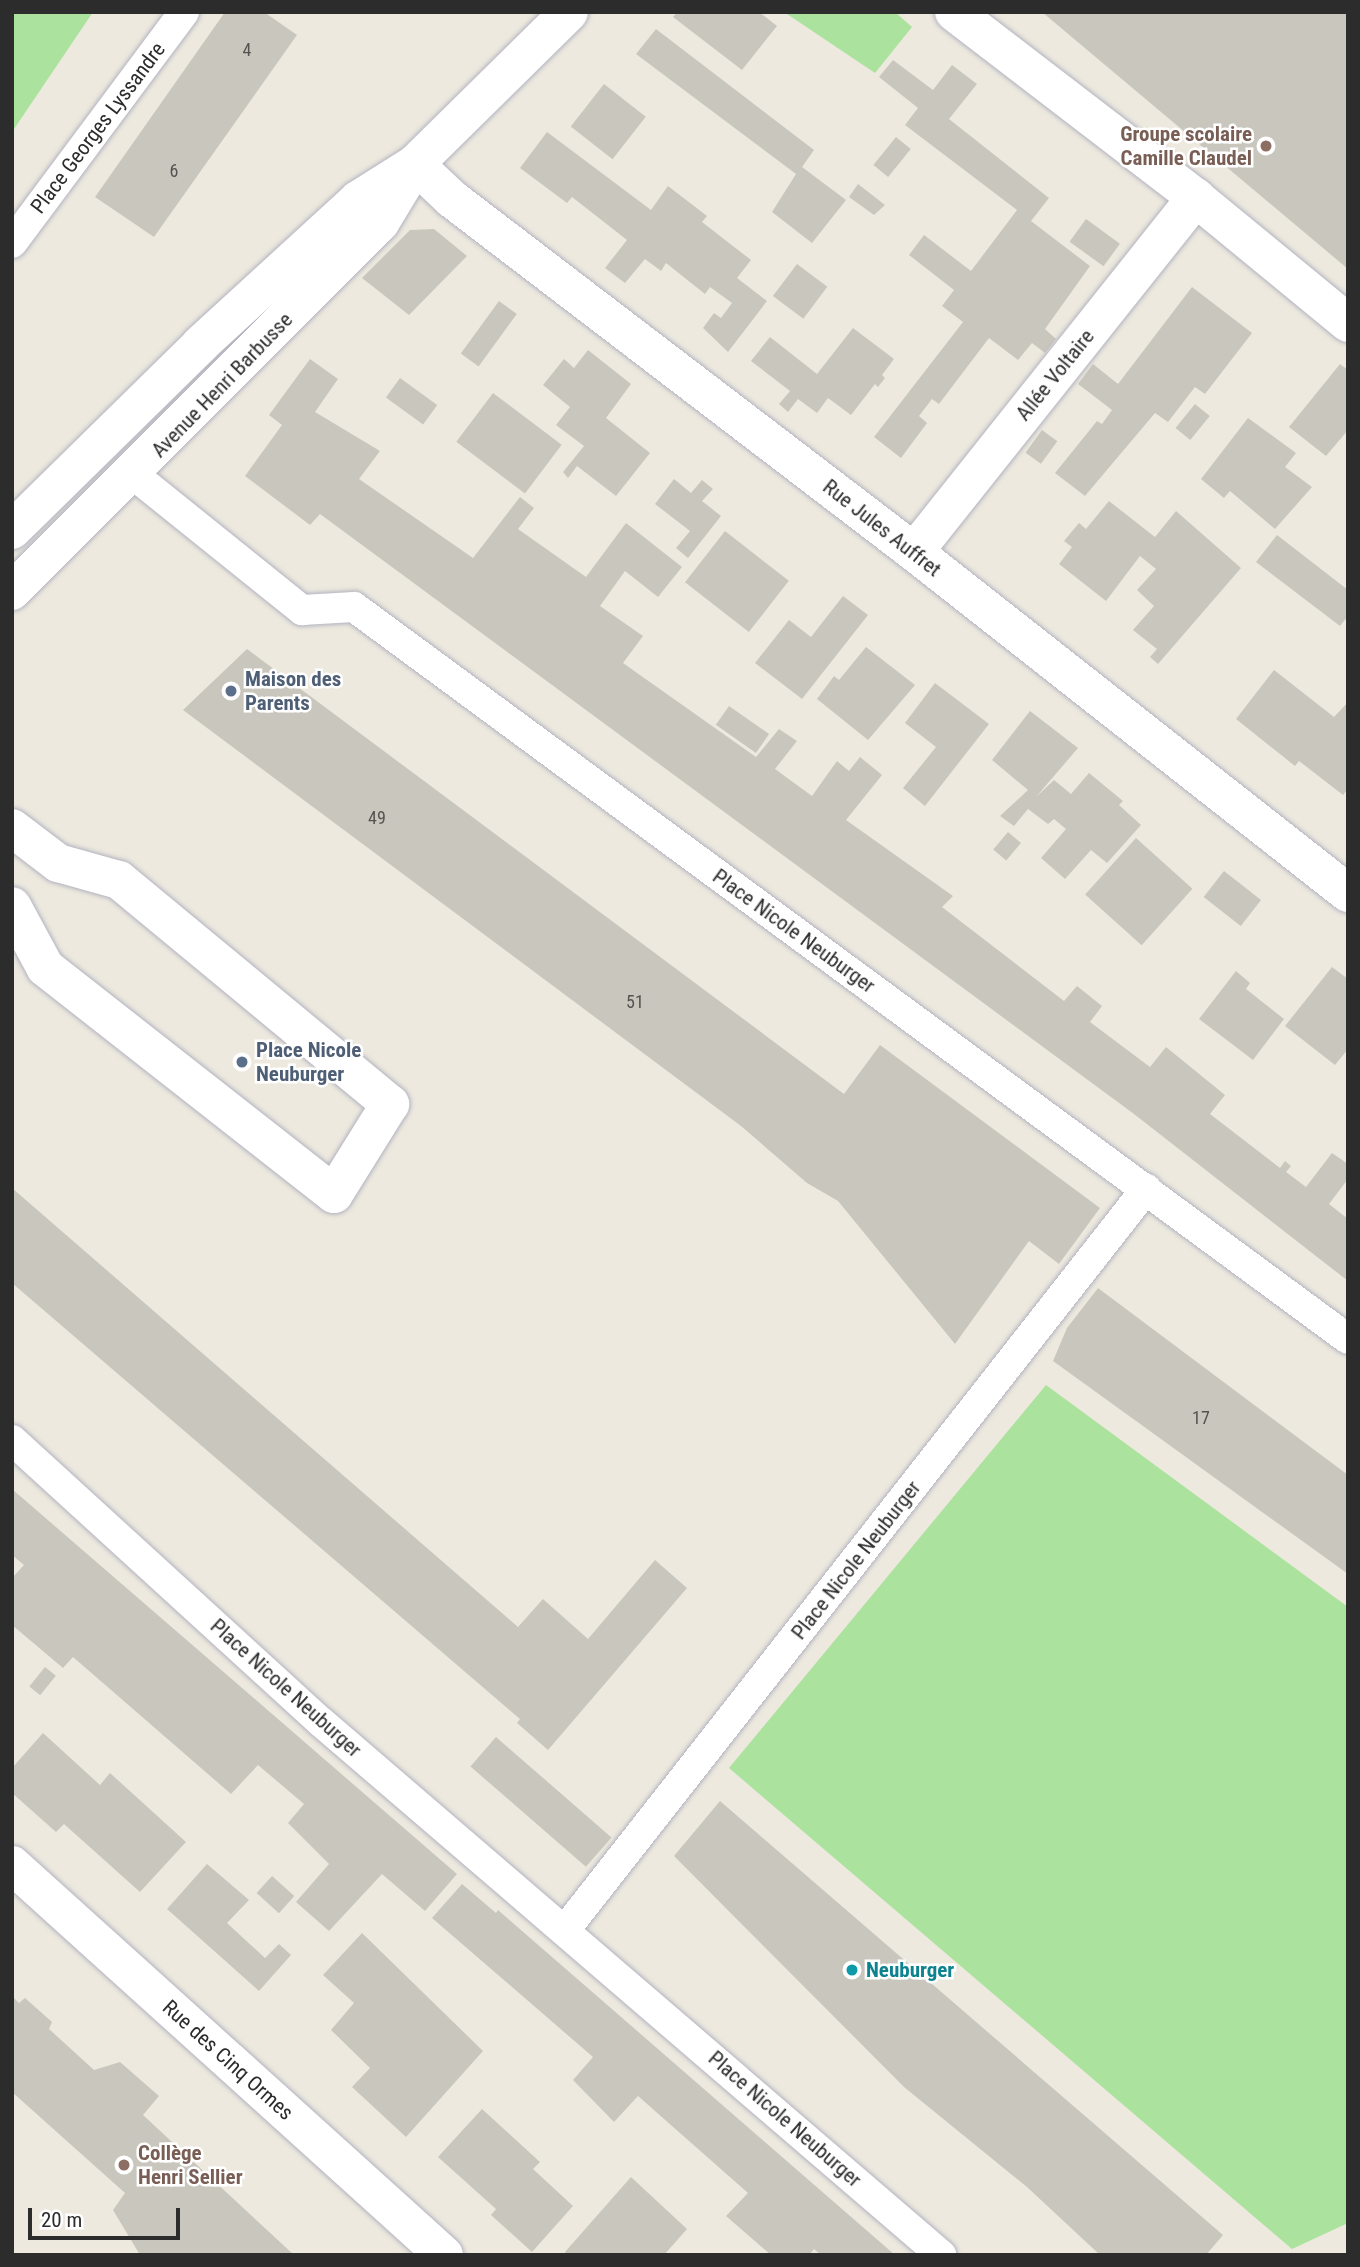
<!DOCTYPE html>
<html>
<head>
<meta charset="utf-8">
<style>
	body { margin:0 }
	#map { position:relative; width:1360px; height:2267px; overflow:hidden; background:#ede9df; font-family:"Roboto Condensed",sans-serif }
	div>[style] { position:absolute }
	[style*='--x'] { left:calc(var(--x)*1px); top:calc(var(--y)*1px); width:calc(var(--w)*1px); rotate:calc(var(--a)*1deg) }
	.green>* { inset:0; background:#abe29d }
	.building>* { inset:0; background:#c9c7bd; transform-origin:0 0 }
	.roads { filter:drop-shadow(0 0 2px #b2b3bf) drop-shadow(0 0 2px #b2b3bf) }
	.service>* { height:30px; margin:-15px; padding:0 15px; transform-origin:15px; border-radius:15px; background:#fff }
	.minor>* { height:38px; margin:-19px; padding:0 19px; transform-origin:19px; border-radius:19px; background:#fff }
	.tertiary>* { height:38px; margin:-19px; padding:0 19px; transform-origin:19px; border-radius:19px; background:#fff }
	.dots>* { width:19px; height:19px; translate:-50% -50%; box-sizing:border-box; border:4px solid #fff; border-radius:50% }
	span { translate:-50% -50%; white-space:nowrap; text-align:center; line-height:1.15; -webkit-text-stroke:5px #fff; paint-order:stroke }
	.number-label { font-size:18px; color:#535350 }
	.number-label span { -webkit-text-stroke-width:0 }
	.street-label { font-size:21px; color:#2c2c2c }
	.education-label { font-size:21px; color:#785e54; font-weight:700 }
	.right { translate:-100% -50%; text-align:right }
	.left { translate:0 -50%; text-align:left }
	.service-label { font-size:21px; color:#4e5e75; font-weight:700 }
	.culture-label { font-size:21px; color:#0d838f; font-weight:700 }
	.frame { position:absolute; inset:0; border:14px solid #2c2c2c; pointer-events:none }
	.scale { position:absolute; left:28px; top:2208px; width:152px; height:32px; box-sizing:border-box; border:4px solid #2c2c2c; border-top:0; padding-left:9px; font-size:21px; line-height:24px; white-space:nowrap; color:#2c2c2c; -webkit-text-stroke:5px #fff; paint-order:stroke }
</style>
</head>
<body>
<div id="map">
	<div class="green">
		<i style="clip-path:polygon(12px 12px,93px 12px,12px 132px)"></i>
		<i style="clip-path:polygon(784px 12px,895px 12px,912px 27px,875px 73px)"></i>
		<i style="clip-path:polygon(1046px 1385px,1348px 1607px,1348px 2223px,1292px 2249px,729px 1768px)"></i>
	</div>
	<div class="building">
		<i style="clip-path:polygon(225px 12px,264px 12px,297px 35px,154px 237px,95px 197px)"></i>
		<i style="clip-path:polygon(677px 12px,759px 12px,777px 26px,742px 70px,673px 17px)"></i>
		<i style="clip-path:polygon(1042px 12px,1348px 12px,1348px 269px)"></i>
		<i style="clip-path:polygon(656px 29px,814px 150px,802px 167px,846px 200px,812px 243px,772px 212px,796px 174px,636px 54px)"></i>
		<i style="clip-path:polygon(893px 60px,933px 90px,952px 65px,977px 84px,949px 119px,1049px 198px,1031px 221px,1090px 266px,1045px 329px,1056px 339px,1045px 353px,1032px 343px,1018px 360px,989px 338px,939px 404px,932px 399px,919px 416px,927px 423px,901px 458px,874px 437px,963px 322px,942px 306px,954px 290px,909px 255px,924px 235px,971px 271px,1017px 210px,905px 125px,918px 108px,879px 77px)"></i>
		<i style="left:604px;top:84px;width:53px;height:54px;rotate:38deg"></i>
		<i style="clip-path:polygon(547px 132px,651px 210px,668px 186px,707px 216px,702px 222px,751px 260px,737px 278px,767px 301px,728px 352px,703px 328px,714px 313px,721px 318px,732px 303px,710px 287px,705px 294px,666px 263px,661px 271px,645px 259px,625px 283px,605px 268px,627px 240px,572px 197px,567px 203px,520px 168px)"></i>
		<i style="left:896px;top:137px;width:19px;height:36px;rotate:39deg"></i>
		<i style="clip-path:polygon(858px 184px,885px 205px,874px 215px,849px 197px)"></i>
		<i style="left:1086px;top:219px;width:42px;height:28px;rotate:36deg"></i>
		<i style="clip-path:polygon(434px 229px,467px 256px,409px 315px,362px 278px,410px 230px)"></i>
		<i style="left:797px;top:264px;width:38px;height:40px;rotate:37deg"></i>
		<i style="clip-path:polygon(1192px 287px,1252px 333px,1205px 394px,1195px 387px,1168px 422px,1155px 413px,1085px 496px,1055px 473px,1097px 421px,1102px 424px,1112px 410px,1078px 384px,1093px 364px,1118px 384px)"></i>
		<i style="left:499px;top:301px;width:22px;height:65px;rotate:36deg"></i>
		<i style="clip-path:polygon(853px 328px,894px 359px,882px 375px,885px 378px,878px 387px,875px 384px,851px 415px,828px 398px,817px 413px,798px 399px,788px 412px,779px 404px,790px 391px,751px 361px,770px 337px,817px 374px)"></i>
		<i style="clip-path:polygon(588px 350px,631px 384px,606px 418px,650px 453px,616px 496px,577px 466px,568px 478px,563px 472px,584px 446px,556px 425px,570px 407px,543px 385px,564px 359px,574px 368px)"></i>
		<i style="clip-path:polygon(310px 359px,338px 379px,315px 412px,380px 451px,359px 479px,473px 558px,520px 497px,534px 508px,518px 529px,586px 577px,626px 523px,682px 567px,658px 597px,625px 571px,600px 606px,643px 636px,623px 663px,756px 757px,779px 729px,797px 741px,775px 769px,812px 796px,837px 761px,849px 771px,860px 757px,882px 775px,846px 820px,953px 896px,942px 907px,1064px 1001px,1077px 986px,1102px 1006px,1090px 1022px,1150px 1067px,1166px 1047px,1225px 1095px,1210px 1114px,1280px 1168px,1285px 1161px,1291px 1166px,1286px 1172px,1306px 1187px,1332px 1153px,1348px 1164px,1348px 1179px,1329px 1204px,1348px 1219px,1348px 1281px,1134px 1114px,320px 514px,310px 525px,245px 476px,282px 425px,269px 415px)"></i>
		<i style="clip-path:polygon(1340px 364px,1348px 370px,1348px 430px,1326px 456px,1289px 427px)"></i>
		<i style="left:400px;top:378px;width:46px;height:24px;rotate:36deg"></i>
		<i style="left:493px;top:393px;width:86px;height:61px;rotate:37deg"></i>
		<i style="left:1195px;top:404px;width:19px;height:31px;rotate:39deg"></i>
		<i style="clip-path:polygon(1248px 418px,1296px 453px,1285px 467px,1312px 487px,1275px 529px,1230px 491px,1224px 498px,1201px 479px)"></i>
		<i style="left:1042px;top:430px;width:19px;height:28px;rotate:36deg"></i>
		<i style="clip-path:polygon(674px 479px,691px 493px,702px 480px,713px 489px,702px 501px,721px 516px,688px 558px,676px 548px,690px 531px,655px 504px)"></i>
		<i style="clip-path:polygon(1109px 501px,1155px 537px,1176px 511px,1241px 568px,1158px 664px,1150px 657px,1157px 649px,1133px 630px,1154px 606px,1137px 590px,1156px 569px,1140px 556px,1106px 601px,1059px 564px,1072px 547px,1064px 541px,1079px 523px,1086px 529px)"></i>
		<i style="left:725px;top:531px;width:81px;height:65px;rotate:38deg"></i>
		<i style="clip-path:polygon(1277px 535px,1348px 590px,1348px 616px,1340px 626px,1256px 562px)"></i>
		<i style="clip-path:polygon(843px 596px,868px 615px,802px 699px,755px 663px,789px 620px,811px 637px)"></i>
		<i style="clip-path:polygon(866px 647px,915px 685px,868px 740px,817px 699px,834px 676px,839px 680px)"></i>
		<i style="clip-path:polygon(247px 649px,844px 1094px,880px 1045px,1100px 1208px,1059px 1264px,1029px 1241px,955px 1344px,838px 1201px,807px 1183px,741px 1126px,183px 710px)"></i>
		<i style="clip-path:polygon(1274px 670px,1334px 717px,1348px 702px,1348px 789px,1343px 795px,1299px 761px,1295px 766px,1236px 719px)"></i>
		<i style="clip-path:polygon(935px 683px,989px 724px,925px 806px,903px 788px,936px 747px,905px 723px)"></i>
		<i style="left:729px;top:706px;width:49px;height:23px;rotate:35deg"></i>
		<i style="clip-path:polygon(1030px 711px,1078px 748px,1036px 797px,1054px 780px,1071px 794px,1089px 773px,1123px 801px,1119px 805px,1141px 825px,1107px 863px,1091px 850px,1065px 879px,1041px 858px,1066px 829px,1054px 819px,1048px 824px,1028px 809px,1014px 826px,1000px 816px,1028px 790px,992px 760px)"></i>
		<i style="left:1008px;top:832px;width:17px;height:23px;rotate:40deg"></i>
		<i style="left:1136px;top:838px;width:76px;height:76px;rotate:42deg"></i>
		<i style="left:1224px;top:871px;width:47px;height:33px;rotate:38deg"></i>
		<i style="clip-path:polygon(1332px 967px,1348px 979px,1348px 1049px,1335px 1065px,1285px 1026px)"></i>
		<i style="clip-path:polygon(1236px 971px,1250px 983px,1246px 989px,1284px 1019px,1253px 1060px,1199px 1019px)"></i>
		<i style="clip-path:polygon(12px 1188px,518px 1627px,543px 1599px,588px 1639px,655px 1560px,687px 1588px,548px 1750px,517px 1723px,520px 1719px,12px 1283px)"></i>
		<i style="clip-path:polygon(1098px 1288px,1348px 1475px,1348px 1574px,1053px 1361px,1067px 1328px)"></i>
		<i style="clip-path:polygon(12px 1489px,457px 1874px,425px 1911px,382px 1874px,329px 1931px,296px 1902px,329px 1864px,288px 1823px,304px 1804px,258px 1765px,231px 1794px,73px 1657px,63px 1668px,12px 1625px,12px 1578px,24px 1565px,12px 1555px)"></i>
		<i style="left:45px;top:1667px;width:14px;height:25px;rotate:39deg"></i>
		<i style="clip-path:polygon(43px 1733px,100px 1785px,110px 1773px,186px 1842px,140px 1892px,64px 1824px,56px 1832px,12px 1793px,12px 1768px)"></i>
		<i style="left:496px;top:1737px;width:153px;height:39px;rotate:41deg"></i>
		<i style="clip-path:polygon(720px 1801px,1223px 2235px,1206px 2255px,1100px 2255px,1027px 2187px,904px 2087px,674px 1856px)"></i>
		<i style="clip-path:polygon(207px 1864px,249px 1900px,227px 1923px,265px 1958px,279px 1944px,291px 1955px,259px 1991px,167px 1909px)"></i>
		<i style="left:272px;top:1876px;width:30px;height:23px;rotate:42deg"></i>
		<i style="clip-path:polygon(462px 1884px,496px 1913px,498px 1910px,895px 2255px,821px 2255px,814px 2249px,809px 2255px,771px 2255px,726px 2216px,748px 2193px,638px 2096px,614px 2122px,573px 2080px,593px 2057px,432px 1918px)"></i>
		<i style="clip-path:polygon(362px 1933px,483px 2051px,406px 2137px,352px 2087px,370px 2068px,331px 2030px,354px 2003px,323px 1975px)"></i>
		<i style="clip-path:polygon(12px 1996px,19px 2003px,25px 1998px,52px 2022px,49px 2029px,94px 2070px,120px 2062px,159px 2096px,143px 2115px,294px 2255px,140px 2255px,113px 2210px,125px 2193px,12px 2092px)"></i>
		<i style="clip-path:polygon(482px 2109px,540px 2162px,533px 2169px,573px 2206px,532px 2252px,491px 2215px,496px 2209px,438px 2157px)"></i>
		<i style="clip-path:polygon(631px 2177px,687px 2229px,664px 2255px,567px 2255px,565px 2252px)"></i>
	</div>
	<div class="roads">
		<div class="service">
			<i style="--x:12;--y:243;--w:288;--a:-53.3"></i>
			<i style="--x:134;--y:475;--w:216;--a:38.8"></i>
			<i style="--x:302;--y:610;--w:52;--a:-3.3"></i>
			<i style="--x:354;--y:607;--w:1234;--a:36.37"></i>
			<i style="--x:12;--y:1440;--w:418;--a:42.4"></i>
			<i style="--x:321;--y:1722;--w:818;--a:40.68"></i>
			<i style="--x:565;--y:1930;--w:942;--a:-51.9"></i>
		</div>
		<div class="minor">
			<i style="--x:954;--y:12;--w:305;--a:37.5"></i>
			<i style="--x:1196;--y:198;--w:197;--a:39.4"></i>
			<i style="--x:415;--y:164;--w:51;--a:43.4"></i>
			<i style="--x:452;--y:199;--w:581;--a:37.38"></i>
			<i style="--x:914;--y:552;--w:552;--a:38.16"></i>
			<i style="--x:914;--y:552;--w:453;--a:-51.5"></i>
			<i style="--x:12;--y:828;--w:58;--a:37.3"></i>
			<i style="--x:58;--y:863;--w:63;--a:15.6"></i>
			<i style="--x:119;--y:880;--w:352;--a:39.6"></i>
			<i style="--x:390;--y:1104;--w:106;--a:121.9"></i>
			<i style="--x:334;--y:1194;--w:367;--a:-141.9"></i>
			<i style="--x:45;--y:967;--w:69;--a:-118.4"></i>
			<i style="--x:12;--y:1865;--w:582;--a:42.08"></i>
		</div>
		<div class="tertiary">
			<i style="--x:12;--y:530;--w:265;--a:-44.5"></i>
			<i style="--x:201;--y:344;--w:213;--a:-42.5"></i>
			<i style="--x:358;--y:200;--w:67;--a:-32.3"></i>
			<i style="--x:415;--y:164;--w:216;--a:-44.6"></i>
			<i style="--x:12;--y:591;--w:520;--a:-45"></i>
			<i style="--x:380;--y:223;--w:62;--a:-58.9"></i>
		</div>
	</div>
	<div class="dots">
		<i style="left:1266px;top:146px;background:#8d6e63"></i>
		<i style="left:231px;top:691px;background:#5c6f8a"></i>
		<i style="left:242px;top:1062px;background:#5c6f8a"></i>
		<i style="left:852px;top:1970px;background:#0f9aa8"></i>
		<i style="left:124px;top:2165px;background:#8d6e63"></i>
	</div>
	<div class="number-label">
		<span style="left:247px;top:50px">4</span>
		<span style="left:174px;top:171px">6</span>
		<span style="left:377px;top:818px">49</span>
		<span style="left:635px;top:1002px">51</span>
		<span style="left:1201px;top:1418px">17</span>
	</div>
	<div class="street-label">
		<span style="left:98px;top:128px;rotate:-53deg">Place Georges Lyssandre</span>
		<span style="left:1055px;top:375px;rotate:-51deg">Allée Voltaire</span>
		<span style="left:222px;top:385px;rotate:-46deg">Avenue Henri Barbusse</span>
		<span style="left:882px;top:528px;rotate:38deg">Rue Jules Auffret</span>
		<span style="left:794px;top:931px;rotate:36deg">Place Nicole Neuburger</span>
		<span style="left:856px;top:1560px;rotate:-52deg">Place Nicole Neuburger</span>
		<span style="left:286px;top:1688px;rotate:42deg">Place Nicole Neuburger</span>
		<span style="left:228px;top:2060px;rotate:42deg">Rue des Cinq Ormes</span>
		<span style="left:785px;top:2119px;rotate:41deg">Place Nicole Neuburger</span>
	</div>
	<div class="education-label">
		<span class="right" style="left:1252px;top:146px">Groupe scolaire<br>Camille Claudel</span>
		<span class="left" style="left:138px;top:2165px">Collège<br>Henri Sellier</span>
	</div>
	<div class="service-label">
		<span class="left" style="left:245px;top:691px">Maison des<br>Parents</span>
		<span class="left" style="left:256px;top:1062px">Place Nicole<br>Neuburger</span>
	</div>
	<div class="culture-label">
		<span class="left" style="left:866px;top:1970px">Neuburger</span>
	</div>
	<div class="frame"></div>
	<div class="scale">20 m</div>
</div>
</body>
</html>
